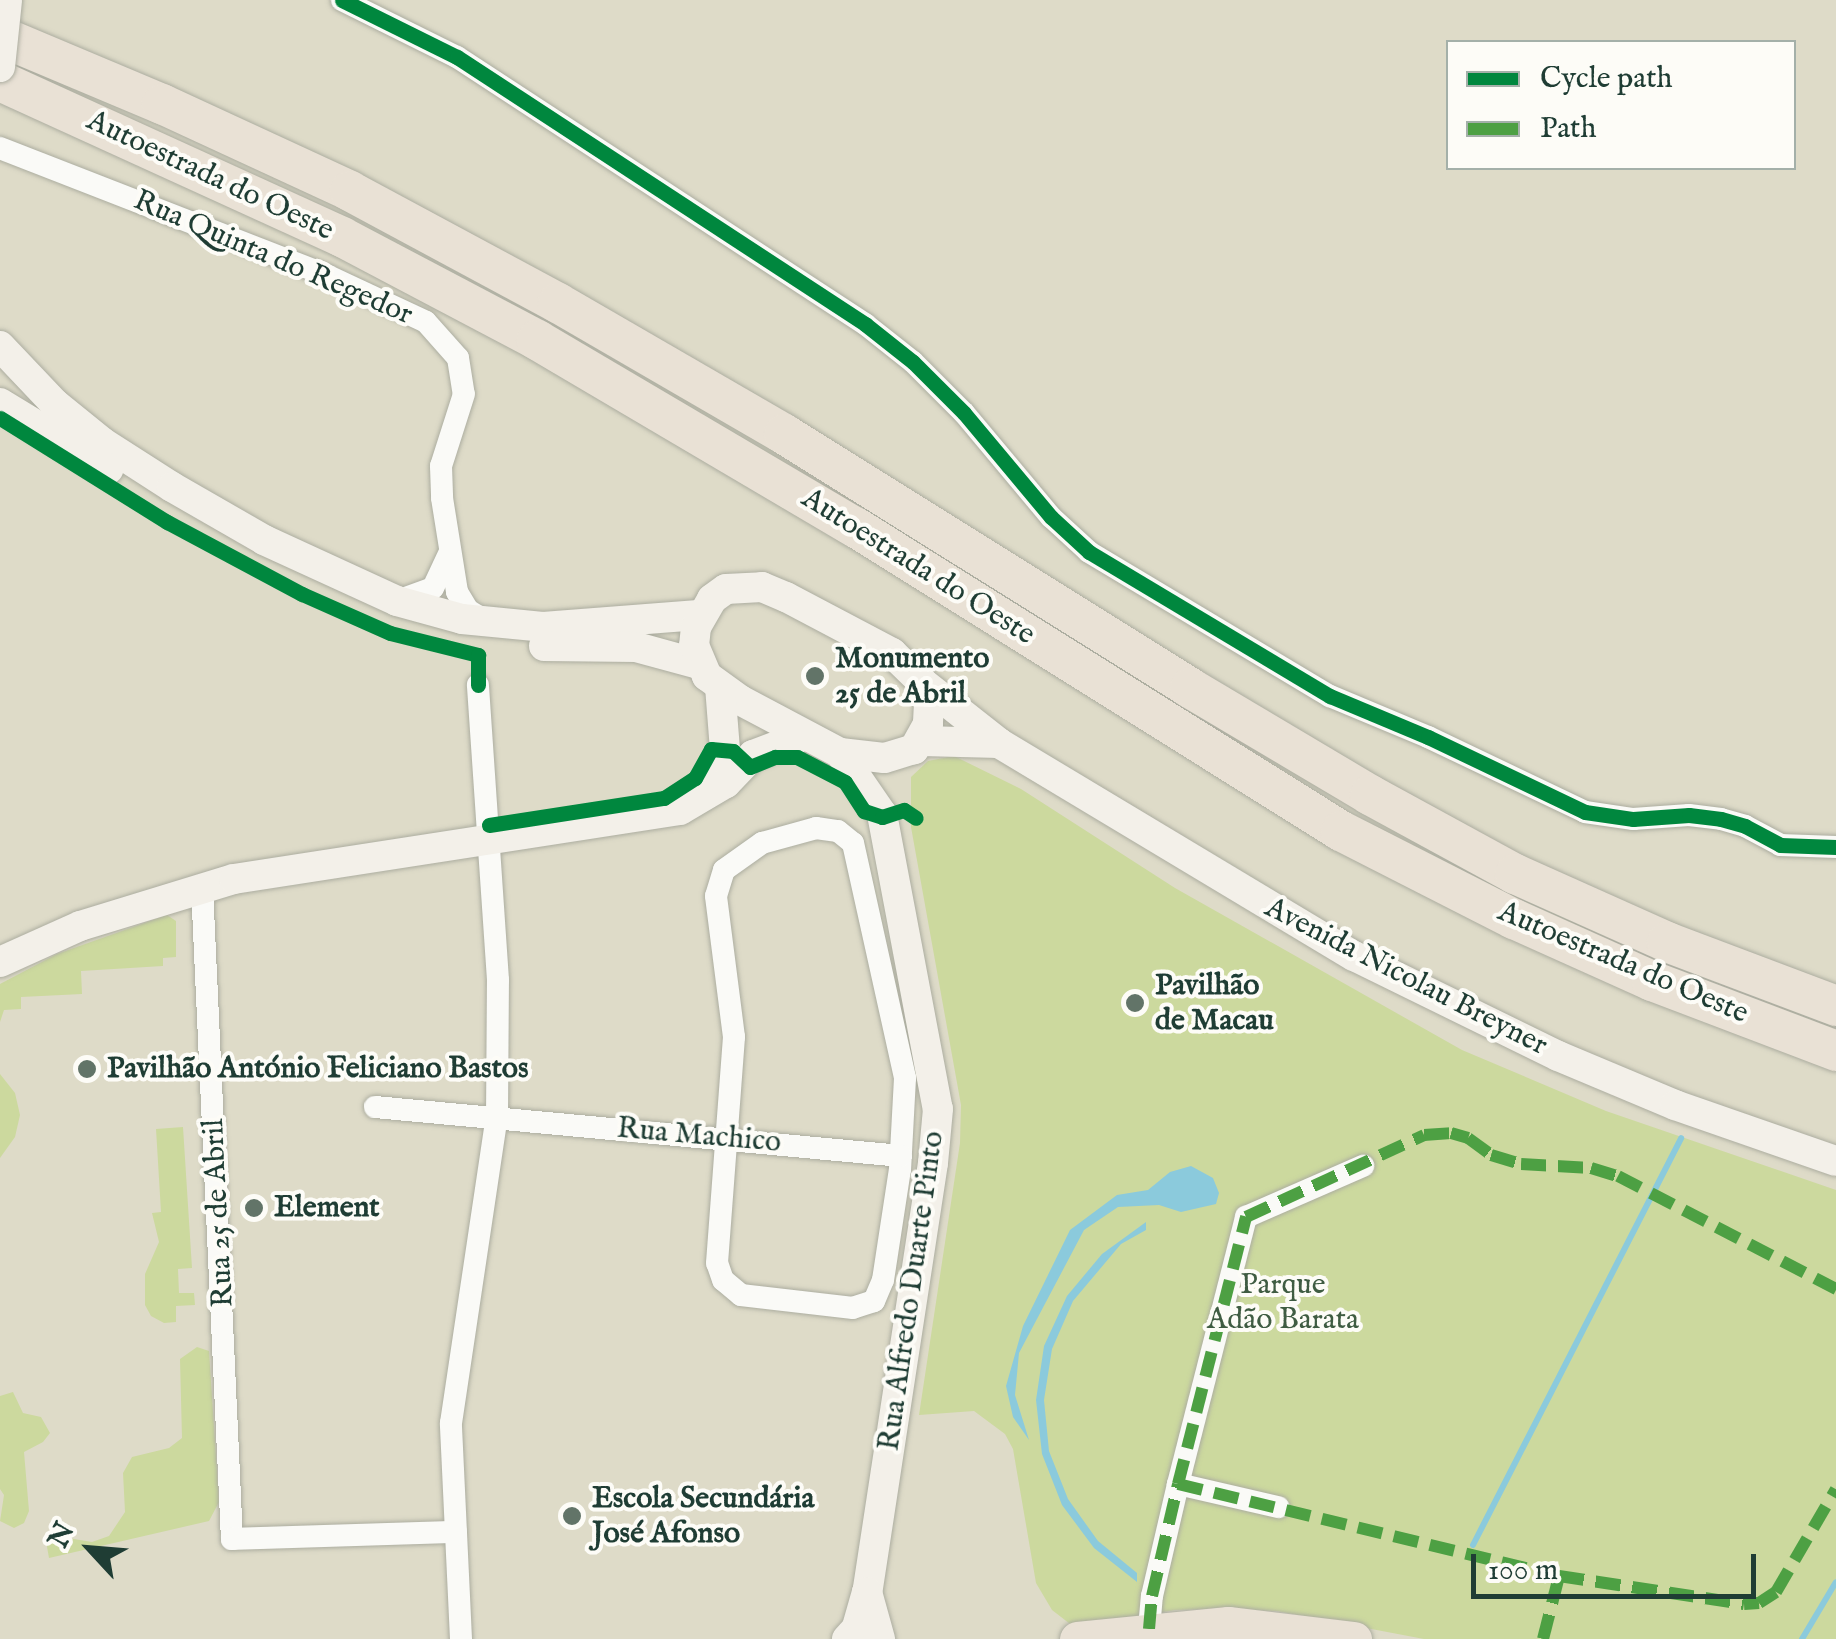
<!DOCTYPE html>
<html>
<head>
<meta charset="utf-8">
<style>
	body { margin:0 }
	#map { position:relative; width:1836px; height:1639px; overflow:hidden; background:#dedbc8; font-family:"IM FELL English",serif }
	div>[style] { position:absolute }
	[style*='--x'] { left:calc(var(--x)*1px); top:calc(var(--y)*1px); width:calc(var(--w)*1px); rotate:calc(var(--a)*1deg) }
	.green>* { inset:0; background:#ccd99e }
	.water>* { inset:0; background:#8bcadc }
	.stream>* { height:6px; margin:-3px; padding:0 3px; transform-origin:3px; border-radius:3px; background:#8bcadc }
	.roads { filter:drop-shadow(0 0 2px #acada0) drop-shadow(0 0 2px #acada0) }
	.street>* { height:22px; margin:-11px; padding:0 11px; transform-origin:11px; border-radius:11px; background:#fafaf7 }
	.secondary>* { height:30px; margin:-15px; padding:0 15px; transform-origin:15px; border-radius:15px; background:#f3f0e9 }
	.primary>* { height:35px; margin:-17.5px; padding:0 17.5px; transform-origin:17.5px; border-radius:17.5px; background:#e9e1d5 }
	.highway>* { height:40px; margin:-20px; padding:0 20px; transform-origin:20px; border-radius:20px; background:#e9e1d5 }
	.bridges { filter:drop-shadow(0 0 2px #acada0) drop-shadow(0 0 2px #acada0) }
	.secondary-bridge>* { height:30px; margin:-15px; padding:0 15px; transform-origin:15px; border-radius:15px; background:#f3f0e9 }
	.quiet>* { height:12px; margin-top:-6px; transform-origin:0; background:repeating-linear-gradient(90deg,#4da043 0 25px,transparent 0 37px) }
	.cycleway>* { height:15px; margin:-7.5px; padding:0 7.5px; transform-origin:7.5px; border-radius:7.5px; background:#00873e }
	.dots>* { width:28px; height:28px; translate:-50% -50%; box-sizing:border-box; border:5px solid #fdfcf7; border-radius:50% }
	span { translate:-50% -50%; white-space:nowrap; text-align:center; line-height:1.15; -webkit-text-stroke:8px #fdfcf7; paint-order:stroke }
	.street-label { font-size:30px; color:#1f3d34 }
	.poi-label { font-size:30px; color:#1f3d34; font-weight:700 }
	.left { translate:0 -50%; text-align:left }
	.park-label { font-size:30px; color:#3f5c42 }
	.legend { position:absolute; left:1446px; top:40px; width:350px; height:130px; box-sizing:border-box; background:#fdfcf7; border:2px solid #a4b0a9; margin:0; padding:12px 18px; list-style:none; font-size:30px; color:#1f3d34 }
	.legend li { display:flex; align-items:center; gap:20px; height:50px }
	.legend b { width:50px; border:2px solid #a4b0a9 }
	.north { position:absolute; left:40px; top:1499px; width:100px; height:100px; -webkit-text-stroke:8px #fdfcf7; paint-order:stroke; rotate:296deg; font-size:28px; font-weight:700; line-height:40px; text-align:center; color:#1f3d34 }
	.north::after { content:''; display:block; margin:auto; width:35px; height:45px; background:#1f3d34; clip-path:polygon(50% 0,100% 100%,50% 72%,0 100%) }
	.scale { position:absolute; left:1471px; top:1554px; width:285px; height:45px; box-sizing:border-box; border:5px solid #1f3d34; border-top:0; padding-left:12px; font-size:30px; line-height:35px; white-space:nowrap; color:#1f3d34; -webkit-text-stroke:8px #fdfcf7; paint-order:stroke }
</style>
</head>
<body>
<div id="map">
	<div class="green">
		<i style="clip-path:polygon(954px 756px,1021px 789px,1175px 888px,1462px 1050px,1606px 1111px,1836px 1190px,1836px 1639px,1424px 1639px,1277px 1611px,1220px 1609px,1175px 1610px,1074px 1627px,1052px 1610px,1036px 1583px,1013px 1449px,1005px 1434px,974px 1411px,919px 1415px,960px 1143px,961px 1105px,911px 827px,911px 777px,928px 761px)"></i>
		<i style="clip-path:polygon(167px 915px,176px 921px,176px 957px,163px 958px,163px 966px,81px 971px,82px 994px,21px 997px,21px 1009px,4px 1010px,0 1022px,0 984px,57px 954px)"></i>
		<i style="clip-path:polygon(0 1074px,15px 1093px,20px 1115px,15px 1137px,0 1158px)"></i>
		<i style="clip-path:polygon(183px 1127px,192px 1268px,178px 1269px,179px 1293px,194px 1293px,195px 1305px,176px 1306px,176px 1322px,164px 1323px,151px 1316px,145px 1305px,145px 1274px,159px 1242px,152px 1213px,161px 1212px,156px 1129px)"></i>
		<i style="clip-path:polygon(197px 1347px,209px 1351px,219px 1502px,209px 1521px,49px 1558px,46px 1541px,68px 1538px,92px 1542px,109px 1536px,125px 1512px,123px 1473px,132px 1457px,169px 1448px,182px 1438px,180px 1359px)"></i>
		<i style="clip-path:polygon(13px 1392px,23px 1413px,41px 1417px,50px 1433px,43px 1442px,24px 1452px,29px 1511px,24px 1523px,14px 1528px,0 1521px,4px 1495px,0 1489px,0 1396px)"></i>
	</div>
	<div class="water">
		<i style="clip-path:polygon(1191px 1166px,1213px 1178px,1219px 1193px,1216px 1204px,1181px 1212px,1159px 1205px,1118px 1207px,1084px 1230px,1019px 1353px,1015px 1395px,1029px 1440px,1013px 1417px,1006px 1386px,1023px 1326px,1070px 1230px,1117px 1195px,1148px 1190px,1170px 1172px)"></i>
		<i style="clip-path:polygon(1146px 1222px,1146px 1230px,1121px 1244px,1073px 1301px,1052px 1349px,1044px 1400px,1049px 1451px,1068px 1499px,1098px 1541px,1137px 1573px,1137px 1582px,1094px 1548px,1062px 1505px,1042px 1454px,1036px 1400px,1044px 1346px,1067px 1296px,1102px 1254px)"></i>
	</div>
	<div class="stream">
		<i style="--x:1473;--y:1545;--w:457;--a:-62.9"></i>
		<i style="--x:1802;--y:1639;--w:66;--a:-59.2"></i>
	</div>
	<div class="roads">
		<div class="street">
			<i style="--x:342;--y:0;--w:128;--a:26.4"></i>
			<i style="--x:457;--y:57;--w:488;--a:33.2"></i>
			<i style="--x:865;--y:324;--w:61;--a:38.4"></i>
			<i style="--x:913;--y:362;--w:72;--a:45"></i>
			<i style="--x:964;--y:413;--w:136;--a:50.1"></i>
			<i style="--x:1051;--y:517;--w:52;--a:42.6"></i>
			<i style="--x:1089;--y:552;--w:281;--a:30.9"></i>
			<i style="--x:1330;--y:696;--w:106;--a:22.7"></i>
			<i style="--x:1428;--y:737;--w:174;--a:25.5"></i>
			<i style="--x:1585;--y:812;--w:49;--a:8.3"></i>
			<i style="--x:1633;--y:819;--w:56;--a:-4.1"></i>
			<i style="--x:1689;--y:815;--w:32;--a:7"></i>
			<i style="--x:1721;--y:819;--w:25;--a:16"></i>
			<i style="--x:1745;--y:826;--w:40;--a:28"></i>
			<i style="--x:1780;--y:845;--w:56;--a:2"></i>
			<i style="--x:0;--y:148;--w:352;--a:21.3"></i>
			<i style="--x:328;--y:276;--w:108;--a:25.1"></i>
			<i style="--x:426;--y:322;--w:48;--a:48.4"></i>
			<i style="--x:458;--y:358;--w:36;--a:81"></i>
			<i style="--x:464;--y:394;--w:76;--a:107.7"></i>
			<i style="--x:441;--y:466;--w:32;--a:88"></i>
			<i style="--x:442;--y:498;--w:95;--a:80.9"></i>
			<i style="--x:457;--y:592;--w:21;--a:59"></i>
			<i style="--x:468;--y:610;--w:22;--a:32"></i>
			<i style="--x:397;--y:601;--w:38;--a:-20"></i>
			<i style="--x:433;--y:588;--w:38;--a:-65"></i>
			<i style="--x:816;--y:828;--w:22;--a:8"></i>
			<i style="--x:838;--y:831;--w:19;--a:39"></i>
			<i style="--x:853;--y:843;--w:241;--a:77.5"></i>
			<i style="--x:905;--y:1078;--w:91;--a:93.1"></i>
			<i style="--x:900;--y:1169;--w:112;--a:98.7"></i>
			<i style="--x:883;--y:1280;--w:23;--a:113"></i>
			<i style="--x:874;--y:1301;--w:22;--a:162"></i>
			<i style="--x:853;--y:1308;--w:113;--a:-173.4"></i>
			<i style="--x:741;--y:1295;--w:23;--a:-140"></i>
			<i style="--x:723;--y:1280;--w:18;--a:-109"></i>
			<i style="--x:717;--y:1263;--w:227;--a:-85.7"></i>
			<i style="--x:734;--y:1037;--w:142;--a:-97.3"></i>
			<i style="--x:716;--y:896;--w:27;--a:-73"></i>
			<i style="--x:724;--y:870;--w:47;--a:-35.4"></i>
			<i style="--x:762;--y:843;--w:56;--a:-15.5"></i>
			<i style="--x:202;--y:887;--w:653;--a:87.37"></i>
			<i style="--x:232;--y:1539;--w:224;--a:-1.8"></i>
			<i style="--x:375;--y:1107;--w:528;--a:5.32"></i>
			<i style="--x:1178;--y:1484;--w:276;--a:-75.7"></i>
			<i style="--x:1246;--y:1217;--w:128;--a:-23.6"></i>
			<i style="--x:1149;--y:1629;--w:33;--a:-85"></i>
			<i style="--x:1152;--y:1596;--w:115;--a:-76.9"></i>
			<i style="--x:1178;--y:1484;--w:103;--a:13"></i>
			<i style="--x:461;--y:1639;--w:216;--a:-92.7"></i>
			<i style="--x:451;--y:1423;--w:309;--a:-81.5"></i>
			<i style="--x:497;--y:1117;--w:137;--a:-89.6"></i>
			<i style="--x:498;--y:980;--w:296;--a:-93.9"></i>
		</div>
		<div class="secondary">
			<i style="--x:0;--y:346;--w:80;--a:46.5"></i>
			<i style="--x:55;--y:404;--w:60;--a:39"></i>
			<i style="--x:102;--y:442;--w:83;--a:32.7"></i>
			<i style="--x:172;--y:487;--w:106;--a:29.9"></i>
			<i style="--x:264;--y:540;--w:146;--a:24.6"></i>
			<i style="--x:397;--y:601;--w:67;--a:15.5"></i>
			<i style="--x:462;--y:619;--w:81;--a:5.6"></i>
			<i style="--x:543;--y:627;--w:156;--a:-4.4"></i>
			<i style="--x:0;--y:403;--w:127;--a:31.4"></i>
			<i style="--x:544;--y:646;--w:92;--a:0.6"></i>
			<i style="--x:636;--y:647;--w:64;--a:15.3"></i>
			<i style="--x:923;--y:683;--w:21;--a:73"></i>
			<i style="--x:929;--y:703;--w:21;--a:93"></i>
			<i style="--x:928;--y:724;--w:29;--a:119"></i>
			<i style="--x:914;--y:749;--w:31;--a:163"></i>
			<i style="--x:884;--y:758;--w:44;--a:-173.5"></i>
			<i style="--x:840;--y:753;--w:113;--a:-152.1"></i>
			<i style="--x:740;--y:700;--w:41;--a:-144"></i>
			<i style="--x:707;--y:676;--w:33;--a:-113"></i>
			<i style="--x:694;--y:646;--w:19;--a:-84"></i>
			<i style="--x:696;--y:627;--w:32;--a:-60"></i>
			<i style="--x:712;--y:599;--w:17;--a:-36"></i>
			<i style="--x:726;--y:589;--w:36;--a:-3"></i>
			<i style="--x:762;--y:587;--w:26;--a:23"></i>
			<i style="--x:786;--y:597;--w:120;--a:27.8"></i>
			<i style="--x:892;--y:653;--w:43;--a:44.1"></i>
			<i style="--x:923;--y:683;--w:97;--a:38.3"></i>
			<i style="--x:999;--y:743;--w:414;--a:31"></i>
			<i style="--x:1354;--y:956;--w:227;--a:26.1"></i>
			<i style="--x:1558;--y:1056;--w:127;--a:22.7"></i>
			<i style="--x:1675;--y:1105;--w:170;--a:19.2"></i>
			<i style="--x:922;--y:741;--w:77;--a:1.5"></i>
			<i style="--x:840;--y:753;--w:74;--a:55.5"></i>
			<i style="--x:882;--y:814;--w:300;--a:79.3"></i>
			<i style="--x:938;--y:1109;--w:54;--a:95.3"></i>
			<i style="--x:933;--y:1163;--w:434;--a:98.7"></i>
			<i style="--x:867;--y:1592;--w:37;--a:106"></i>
			<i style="--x:857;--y:1628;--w:15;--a:132"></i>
			<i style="--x:704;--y:792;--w:24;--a:-54"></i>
			<i style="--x:718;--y:773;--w:24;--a:-73"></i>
			<i style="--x:725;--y:750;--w:63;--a:-94.5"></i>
			<i style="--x:0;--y:962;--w:88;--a:-24.2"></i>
			<i style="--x:80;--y:926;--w:161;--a:-17"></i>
			<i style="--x:234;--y:879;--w:451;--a:-8.8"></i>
			<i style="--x:680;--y:810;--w:53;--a:-30.4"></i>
			<i style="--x:726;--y:783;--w:39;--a:-46"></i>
			<i style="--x:753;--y:755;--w:53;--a:-20.8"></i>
			<i style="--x:867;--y:1592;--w:49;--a:74.5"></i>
		</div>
		<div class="primary">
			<i style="--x:1077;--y:1639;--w:152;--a:-5.7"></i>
			<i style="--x:1228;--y:1624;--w:127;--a:6.8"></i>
		</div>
		<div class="highway">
			<i style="--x:0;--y:36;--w:176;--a:22.8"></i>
			<i style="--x:162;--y:104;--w:207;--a:24.8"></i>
			<i style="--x:350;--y:191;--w:236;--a:28.3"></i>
			<i style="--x:558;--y:303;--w:261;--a:30.1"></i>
			<i style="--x:784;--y:434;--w:479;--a:32"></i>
			<i style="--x:1190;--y:688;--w:209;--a:30.7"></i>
			<i style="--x:1370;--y:795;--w:165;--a:28.6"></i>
			<i style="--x:1515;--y:874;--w:167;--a:24.1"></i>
			<i style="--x:1667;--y:942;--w:181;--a:20.7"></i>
			<i style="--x:0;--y:81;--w:376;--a:24.5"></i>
			<i style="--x:342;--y:237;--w:221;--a:27.8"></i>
			<i style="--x:537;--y:340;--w:369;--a:30.5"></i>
			<i style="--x:855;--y:527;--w:573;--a:32.03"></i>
			<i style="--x:1341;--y:831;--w:194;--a:27"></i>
			<i style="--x:1514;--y:919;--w:151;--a:24.2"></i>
			<i style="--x:1652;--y:981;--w:197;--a:20.8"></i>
		</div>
	</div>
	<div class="bridges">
		<div class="secondary-bridge">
			<i style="--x:0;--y:67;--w:67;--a:-84"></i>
		</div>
	</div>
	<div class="quiet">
		<i style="--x:1178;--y:1484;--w:276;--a:-75.7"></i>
		<i style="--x:1246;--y:1217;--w:196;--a:-24.7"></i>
		<i style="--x:1424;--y:1135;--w:27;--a:-4"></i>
		<i style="--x:1451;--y:1133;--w:18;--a:16"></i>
		<i style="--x:1468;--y:1138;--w:29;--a:36"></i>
		<i style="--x:1491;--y:1155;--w:31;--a:17"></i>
		<i style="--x:1521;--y:1164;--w:70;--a:3.3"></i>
		<i style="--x:1591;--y:1168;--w:28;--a:17"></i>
		<i style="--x:1618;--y:1176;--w:246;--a:27.4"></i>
		<i style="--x:1149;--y:1629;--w:33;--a:-85"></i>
		<i style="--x:1152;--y:1596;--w:115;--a:-76.9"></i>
		<i style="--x:1178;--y:1484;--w:392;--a:13.6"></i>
		<i style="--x:1559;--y:1576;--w:187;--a:8.6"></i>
		<i style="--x:1744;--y:1604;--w:15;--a:-4"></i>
		<i style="--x:1759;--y:1603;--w:20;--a:-33"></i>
		<i style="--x:1776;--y:1592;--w:119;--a:-59.8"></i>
		<i style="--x:1543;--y:1639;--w:65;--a:-75.7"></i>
	</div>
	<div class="cycleway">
		<i style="--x:342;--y:0;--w:128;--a:26.4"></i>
		<i style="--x:457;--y:57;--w:488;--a:33.2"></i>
		<i style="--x:865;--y:324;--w:61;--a:38.4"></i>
		<i style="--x:913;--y:362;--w:72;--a:45"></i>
		<i style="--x:964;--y:413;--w:136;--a:50.1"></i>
		<i style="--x:1051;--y:517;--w:52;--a:42.6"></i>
		<i style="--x:1089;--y:552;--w:281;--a:30.9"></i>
		<i style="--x:1330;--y:696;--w:106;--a:22.7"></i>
		<i style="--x:1428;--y:737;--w:174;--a:25.5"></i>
		<i style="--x:1585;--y:812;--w:49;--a:8.3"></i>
		<i style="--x:1633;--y:819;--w:56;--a:-4.1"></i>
		<i style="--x:1689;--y:815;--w:32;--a:7"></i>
		<i style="--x:1721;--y:819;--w:25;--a:16"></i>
		<i style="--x:1745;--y:826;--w:40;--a:28"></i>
		<i style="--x:1780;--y:845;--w:56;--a:2"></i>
		<i style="--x:0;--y:418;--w:197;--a:31.9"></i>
		<i style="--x:167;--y:522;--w:153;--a:28.1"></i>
		<i style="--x:302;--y:594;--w:96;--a:23.9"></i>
		<i style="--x:390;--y:633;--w:91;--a:14"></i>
		<i style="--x:478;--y:655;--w:30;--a:90"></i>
		<i style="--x:489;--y:825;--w:177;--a:-8.8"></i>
		<i style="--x:664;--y:798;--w:37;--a:-33"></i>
		<i style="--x:695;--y:778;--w:33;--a:-61"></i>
		<i style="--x:711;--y:749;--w:22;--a:5"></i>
		<i style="--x:733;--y:751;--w:23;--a:43"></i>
		<i style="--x:750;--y:767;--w:27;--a:-22"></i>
		<i style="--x:775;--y:757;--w:22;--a:0"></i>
		<i style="--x:797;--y:757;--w:54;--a:27.5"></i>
		<i style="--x:845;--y:782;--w:35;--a:57"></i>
		<i style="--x:864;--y:811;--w:19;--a:18"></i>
		<i style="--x:882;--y:817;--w:23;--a:-18"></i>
		<i style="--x:904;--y:810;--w:14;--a:34"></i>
	</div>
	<div class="dots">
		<i style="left:815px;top:676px;background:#627468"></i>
		<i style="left:1135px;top:1003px;background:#627468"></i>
		<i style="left:87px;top:1069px;background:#627468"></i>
		<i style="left:254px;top:1208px;background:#627468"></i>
		<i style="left:572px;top:1516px;background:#627468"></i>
	</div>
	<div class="street-label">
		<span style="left:210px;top:176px;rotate:25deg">Autoestrada do Oeste</span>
		<span style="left:273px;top:258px;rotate:23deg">Rua Quinta do Regedor</span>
		<span style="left:918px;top:567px;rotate:32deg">Autoestrada do Oeste</span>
		<span style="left:1623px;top:963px;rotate:23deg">Autoestrada do Oeste</span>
		<span style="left:1406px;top:977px;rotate:27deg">Avenida Nicolau Breyner</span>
		<span style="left:699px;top:1136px;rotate:5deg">Rua Machico</span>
		<span style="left:219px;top:1213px;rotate:-93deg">Rua 25 de Abril</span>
		<span style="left:912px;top:1291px;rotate:-82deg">Rua Alfredo Duarte Pinto</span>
	</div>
	<div class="poi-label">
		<span class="left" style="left:835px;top:676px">Monumento<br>25 de Abril</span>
		<span class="left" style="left:1155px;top:1003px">Pavilhão<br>de Macau</span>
		<span class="left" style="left:107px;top:1069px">Pavilhão António Feliciano Bastos</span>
		<span class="left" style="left:274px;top:1208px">Element</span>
		<span class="left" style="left:592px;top:1516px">Escola Secundária<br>José Afonso</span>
	</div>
	<div class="park-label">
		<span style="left:1283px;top:1302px">Parque<br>Adão Barata</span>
	</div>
	<ul class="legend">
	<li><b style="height:12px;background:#00873e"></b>Cycle path</li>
	<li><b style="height:12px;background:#4da043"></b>Path</li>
	</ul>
	<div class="north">N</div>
	<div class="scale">100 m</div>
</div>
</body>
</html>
